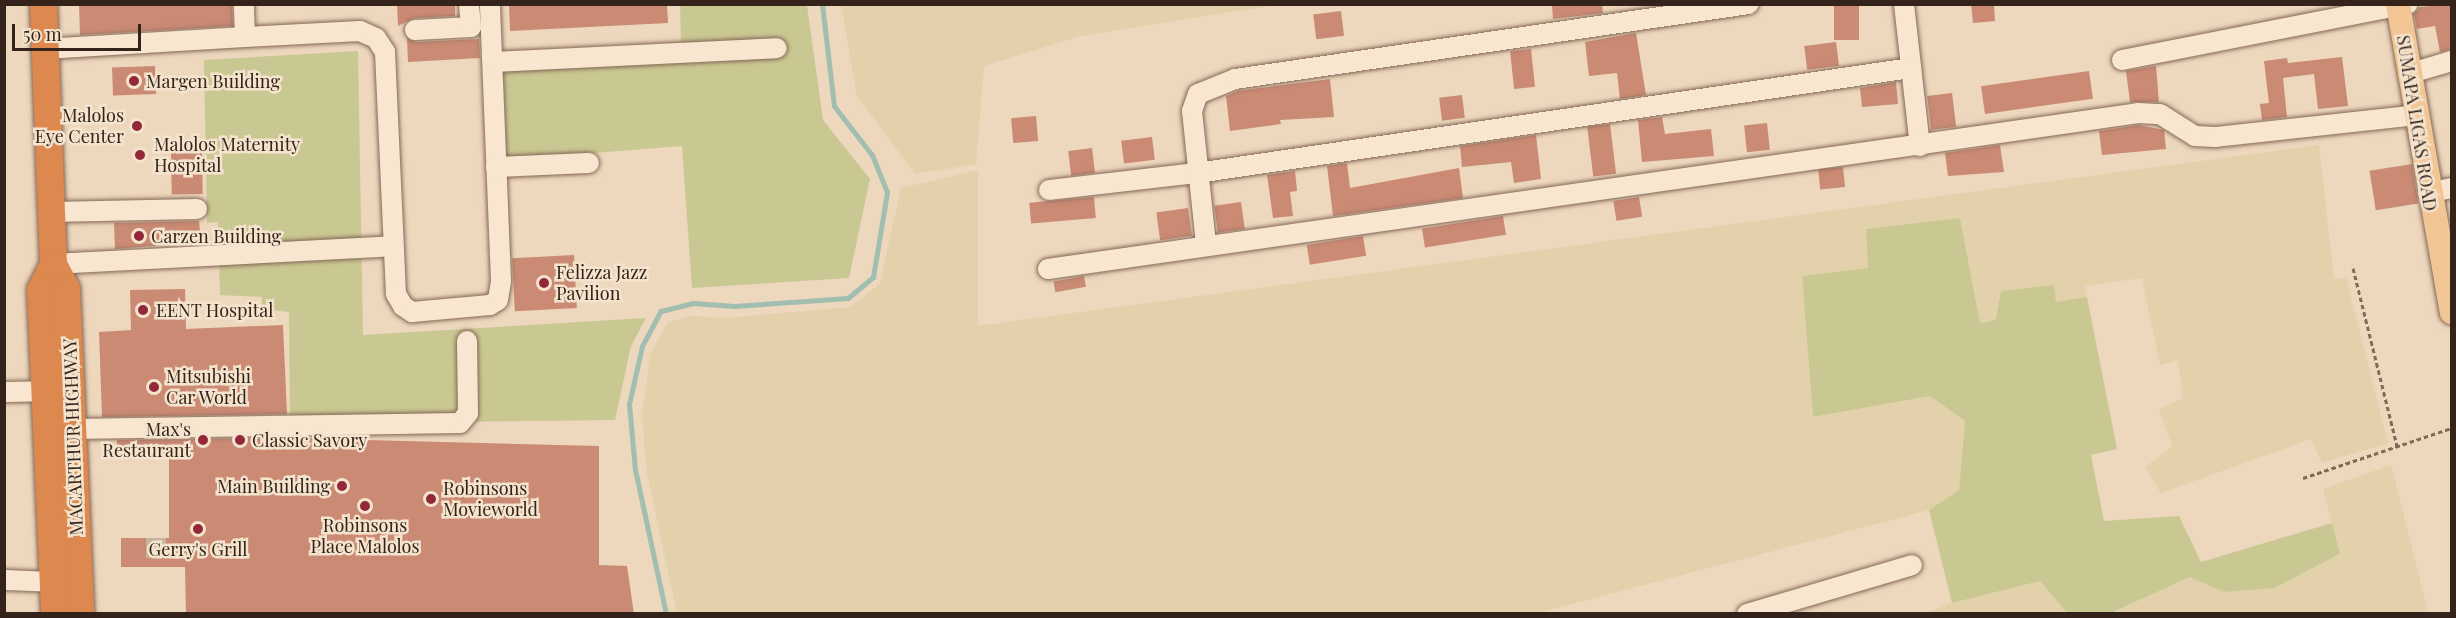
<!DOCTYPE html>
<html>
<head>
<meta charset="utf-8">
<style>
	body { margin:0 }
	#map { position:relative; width:2456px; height:618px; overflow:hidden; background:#edd7bd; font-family:"Playfair Display",serif }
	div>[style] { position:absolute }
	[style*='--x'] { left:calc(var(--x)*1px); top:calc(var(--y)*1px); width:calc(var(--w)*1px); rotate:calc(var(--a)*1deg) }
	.farmland>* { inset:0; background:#e2d1ab }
	.green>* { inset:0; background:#cac892 }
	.stream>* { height:5px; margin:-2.5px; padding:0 2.5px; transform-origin:2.5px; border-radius:2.5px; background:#a1beb1 }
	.building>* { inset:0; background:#ca8a74; transform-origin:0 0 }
	.minor-tunnel>* { height:20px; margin-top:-10px; transform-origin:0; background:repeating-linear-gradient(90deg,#c8b39d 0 20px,transparent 0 30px) }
	.path>* { height:3px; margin-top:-1.5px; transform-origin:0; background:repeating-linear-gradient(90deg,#846857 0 4.5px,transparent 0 7.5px) }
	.roads { filter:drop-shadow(0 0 2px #846857) drop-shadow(0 0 2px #846857) }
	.minor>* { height:20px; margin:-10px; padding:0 10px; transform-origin:10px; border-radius:10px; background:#f8e6d0 }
	.major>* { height:24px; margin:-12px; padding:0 12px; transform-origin:12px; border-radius:12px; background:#f1c694 }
	.highway>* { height:27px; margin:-13.5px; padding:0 13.5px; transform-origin:13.5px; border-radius:13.5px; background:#dd884e }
	.dots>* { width:16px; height:16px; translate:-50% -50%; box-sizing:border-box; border:3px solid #f4e3cd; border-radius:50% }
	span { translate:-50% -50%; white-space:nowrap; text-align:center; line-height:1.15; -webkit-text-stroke:5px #f4e3cd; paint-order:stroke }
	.poi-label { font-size:18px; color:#34231b }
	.left { translate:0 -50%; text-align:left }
	.right { translate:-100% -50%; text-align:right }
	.street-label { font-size:18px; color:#34231b }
	.frame { position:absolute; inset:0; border:6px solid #34231b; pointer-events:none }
	.scale { position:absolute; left:12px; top:24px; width:129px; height:27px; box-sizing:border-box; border:3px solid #34231b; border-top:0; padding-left:8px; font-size:18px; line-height:21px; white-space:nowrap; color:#34231b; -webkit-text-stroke:4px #f4e3cd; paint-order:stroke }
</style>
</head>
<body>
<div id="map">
	<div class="farmland">
		<i style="clip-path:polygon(841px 5px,841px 4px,1275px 5px,1080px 36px,984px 66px,976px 164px,915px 174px,857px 96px)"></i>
		<i style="clip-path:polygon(2319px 145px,2334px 279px,2346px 278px,2388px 443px,2322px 463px,2311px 439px,2161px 493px,2145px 467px,2172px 447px,2159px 409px,2183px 398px,2178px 360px,2160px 365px,2142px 278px,2085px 286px,2087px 297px,2056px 302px,2054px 285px,1996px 320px,1980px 323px,1960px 218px,1866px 229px,1868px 268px,1802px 276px,1813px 417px,1930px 396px,1965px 421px,1959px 491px,1929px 510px,1537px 613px,677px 613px,647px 474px,642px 415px,650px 355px,668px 322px,690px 316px,725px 318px,850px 307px,880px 284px,901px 188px,978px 170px,978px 326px)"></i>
		<i style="clip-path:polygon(2391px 465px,2428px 613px,2111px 614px,2190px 577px,2224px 592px,2274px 588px,2340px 554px,2323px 489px)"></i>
		<i style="clip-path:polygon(2040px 581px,2067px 613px,1923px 614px,1952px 603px)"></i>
	</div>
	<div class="green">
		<i style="clip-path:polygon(680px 5px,807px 5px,823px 120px,870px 179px,849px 278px,692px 288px,682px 146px,507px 160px,502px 54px,681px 44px)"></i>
		<i style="clip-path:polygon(358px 51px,363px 335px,646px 318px,631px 346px,615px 420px,290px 424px,289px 312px,262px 309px,262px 297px,220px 295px,218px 222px,207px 223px,204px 60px)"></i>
		<i style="clip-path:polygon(1960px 218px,1980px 323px,1996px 320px,2001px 291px,2054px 285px,2056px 302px,2087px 297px,2117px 449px,2091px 455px,2104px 521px,2179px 516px,2201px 562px,2332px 523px,2340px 554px,2274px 588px,2224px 592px,2190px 577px,2111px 613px,2067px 613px,2040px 581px,1952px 603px,1929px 510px,1959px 490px,1965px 421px,1930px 396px,1813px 417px,1802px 276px,1868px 268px,1866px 229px)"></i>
	</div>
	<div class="stream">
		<i style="--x:666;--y:614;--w:147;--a:-102.1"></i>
		<i style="--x:635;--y:470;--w:66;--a:-95.2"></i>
		<i style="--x:629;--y:404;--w:59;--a:-77.4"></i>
		<i style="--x:642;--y:346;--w:40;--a:-62"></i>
		<i style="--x:661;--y:311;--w:33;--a:-14"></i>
		<i style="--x:693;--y:303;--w:41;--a:4.2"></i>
		<i style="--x:734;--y:306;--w:114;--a:-4"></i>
		<i style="--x:848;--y:298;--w:33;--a:-40"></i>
		<i style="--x:873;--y:277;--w:86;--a:-80.6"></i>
		<i style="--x:887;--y:192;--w:40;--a:-112"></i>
		<i style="--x:872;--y:155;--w:62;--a:-127.8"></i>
		<i style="--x:834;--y:106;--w:103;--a:-96.7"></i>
	</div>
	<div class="building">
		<i style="clip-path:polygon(79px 4px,232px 4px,233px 26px,80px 35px)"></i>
		<i style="clip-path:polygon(397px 4px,455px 4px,455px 16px,414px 18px,398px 26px)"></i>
		<i style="clip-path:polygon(509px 4px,667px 4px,668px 23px,510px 31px)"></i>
		<i style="clip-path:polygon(1552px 4px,1602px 4px,1603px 13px,1553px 19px)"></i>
		<i style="left:1834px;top:4px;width:25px;height:36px"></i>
		<i style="clip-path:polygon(1971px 4px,1994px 4px,1995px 21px,1973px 23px)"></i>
		<i style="clip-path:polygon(2451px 4px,2451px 49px,2440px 52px,2435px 26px,2417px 29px,2414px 14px,2420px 7px)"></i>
		<i style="left:1341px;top:11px;width:25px;height:28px;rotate:83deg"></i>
		<i style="clip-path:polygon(1636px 33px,1646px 95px,1620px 99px,1617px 73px,1589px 76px,1585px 42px)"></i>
		<i style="clip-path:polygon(407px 38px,416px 42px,479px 39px,480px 58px,408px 62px)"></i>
		<i style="left:1836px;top:42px;width:24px;height:32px;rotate:83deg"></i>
		<i style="left:1531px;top:49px;width:38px;height:21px;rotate:84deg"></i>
		<i style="clip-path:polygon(2342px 57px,2348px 106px,2318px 109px,2314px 74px,2283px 78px,2287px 117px,2262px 120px,2260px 104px,2269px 103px,2264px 61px,2287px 58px,2288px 63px)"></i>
		<i style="left:155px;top:66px;width:28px;height:43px;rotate:88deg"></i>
		<i style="clip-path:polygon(2156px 66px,2159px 102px,2130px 102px,2126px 71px)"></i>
		<i style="left:2089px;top:71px;width:28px;height:109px;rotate:82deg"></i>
		<i style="clip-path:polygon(1330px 79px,1334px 117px,1280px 120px,1281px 124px,1230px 131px,1226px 96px,1238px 91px)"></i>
		<i style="clip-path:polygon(1896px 82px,1898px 104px,1862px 107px,1860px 88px)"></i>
		<i style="left:1952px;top:93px;width:34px;height:25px;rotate:83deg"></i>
		<i style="left:1462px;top:95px;width:23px;height:23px;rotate:83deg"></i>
		<i style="left:1036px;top:116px;width:25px;height:25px;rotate:85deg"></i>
		<i style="clip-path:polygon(1662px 117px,1665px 134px,1711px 129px,1714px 156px,1642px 162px,1638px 120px)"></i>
		<i style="left:1767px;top:123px;width:27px;height:23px;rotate:84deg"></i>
		<i style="left:1610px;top:124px;width:50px;height:23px;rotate:83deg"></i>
		<i style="clip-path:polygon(2139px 125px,2164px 130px,2166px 149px,2102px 155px,2099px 131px)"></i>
		<i style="clip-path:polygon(1536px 135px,1541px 179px,1514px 183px,1511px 162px,1462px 167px,1460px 146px)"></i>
		<i style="left:1152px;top:137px;width:23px;height:31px;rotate:83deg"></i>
		<i style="clip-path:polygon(2000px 145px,2004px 172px,1948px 176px,1945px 153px)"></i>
		<i style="left:1092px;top:148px;width:25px;height:24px;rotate:83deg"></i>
		<i style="left:202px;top:152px;width:42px;height:31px;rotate:89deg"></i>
		<i style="clip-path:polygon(1347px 163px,1350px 188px,1459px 168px,1463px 198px,1333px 216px,1327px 166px)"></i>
		<i style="left:2412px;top:164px;width:40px;height:43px;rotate:81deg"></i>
		<i style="left:1843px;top:167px;width:20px;height:25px;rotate:84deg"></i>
		<i style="clip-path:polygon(1295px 171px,1297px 191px,1290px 192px,1293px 216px,1273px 218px,1267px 175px)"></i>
		<i style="left:1094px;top:197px;width:21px;height:65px;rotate:85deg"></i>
		<i style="left:1639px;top:197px;width:20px;height:26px;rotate:81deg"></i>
		<i style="left:1241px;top:202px;width:27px;height:27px;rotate:82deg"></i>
		<i style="left:1188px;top:208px;width:28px;height:32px;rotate:82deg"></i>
		<i style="left:1503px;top:216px;width:19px;height:82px;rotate:81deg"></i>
		<i style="clip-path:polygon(199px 221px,201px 242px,115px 249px,114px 223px)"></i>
		<i style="left:1363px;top:236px;width:20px;height:57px;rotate:81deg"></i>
		<i style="left:574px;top:255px;width:53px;height:62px;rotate:87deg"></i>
		<i style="left:1084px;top:276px;width:11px;height:31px;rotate:80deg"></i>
		<i style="clip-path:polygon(185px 289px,186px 329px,283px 325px,287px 414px,102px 417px,99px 332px,131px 330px,130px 290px)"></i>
		<i style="clip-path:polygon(288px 438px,599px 446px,599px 565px,627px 566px,634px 614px,186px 614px,185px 567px,121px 567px,121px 538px,169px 538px,169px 453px,117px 453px,117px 440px)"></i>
	</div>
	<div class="minor-tunnel">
		<i style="--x:156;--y:538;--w:29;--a:90"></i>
	</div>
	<div class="path">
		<i style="--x:2353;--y:268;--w:183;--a:76.1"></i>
		<i style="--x:2303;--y:478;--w:157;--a:-18.6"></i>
	</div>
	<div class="roads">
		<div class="minor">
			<i style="--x:1904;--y:4;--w:143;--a:83.6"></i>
			<i style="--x:415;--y:30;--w:56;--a:-3.1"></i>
			<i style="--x:471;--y:27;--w:23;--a:-95"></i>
			<i style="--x:245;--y:37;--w:115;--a:-3"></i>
			<i style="--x:360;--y:31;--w:17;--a:24"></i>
			<i style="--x:376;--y:38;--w:17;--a:57"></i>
			<i style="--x:385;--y:52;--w:242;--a:87.4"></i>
			<i style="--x:396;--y:294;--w:14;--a:60"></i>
			<i style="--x:403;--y:306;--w:11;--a:34"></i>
			<i style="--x:412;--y:312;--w:78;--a:-5.1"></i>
			<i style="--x:490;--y:305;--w:9;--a:-32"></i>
			<i style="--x:498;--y:300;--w:19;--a:-81"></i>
			<i style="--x:501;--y:281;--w:277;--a:-92.3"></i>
			<i style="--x:44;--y:49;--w:201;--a:-3.4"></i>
			<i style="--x:245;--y:37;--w:33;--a:-92"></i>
			<i style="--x:2122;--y:60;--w:291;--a:-11.1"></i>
			<i style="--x:493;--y:62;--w:284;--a:-2.8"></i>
			<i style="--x:2408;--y:74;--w:46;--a:-16.5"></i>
			<i style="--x:496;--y:167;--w:93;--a:-2.5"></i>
			<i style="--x:1049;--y:190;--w:149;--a:-6.6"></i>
			<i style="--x:1197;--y:173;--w:722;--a:-8.37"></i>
			<i style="--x:2428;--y:193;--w:25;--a:-12"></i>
			<i style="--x:51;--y:212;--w:146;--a:-1.2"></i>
			<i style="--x:1206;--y:244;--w:134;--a:-96"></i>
			<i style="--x:1192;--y:111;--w:18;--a:-71"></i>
			<i style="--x:1198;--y:94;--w:40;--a:-22"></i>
			<i style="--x:1235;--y:79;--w:519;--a:-8.3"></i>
			<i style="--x:53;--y:264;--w:340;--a:-3"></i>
			<i style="--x:1048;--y:269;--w:1101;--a:-8.14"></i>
			<i style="--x:2138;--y:113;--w:22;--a:3"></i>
			<i style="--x:2160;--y:114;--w:41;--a:32.2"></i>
			<i style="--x:2195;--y:136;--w:20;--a:3"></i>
			<i style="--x:2215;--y:137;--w:202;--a:-6.2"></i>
			<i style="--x:4;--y:392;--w:52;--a:-1.1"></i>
			<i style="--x:73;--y:429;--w:387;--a:-0.9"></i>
			<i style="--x:460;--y:423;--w:13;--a:-51"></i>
			<i style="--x:468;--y:413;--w:72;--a:-90.8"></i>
			<i style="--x:4;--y:580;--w:49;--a:2.3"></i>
			<i style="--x:1747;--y:614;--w:172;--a:-16.5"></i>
		</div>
		<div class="major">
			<i style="--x:2398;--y:4;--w:313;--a:80.1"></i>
		</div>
		<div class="highway">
			<i style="--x:43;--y:4;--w:260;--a:87.8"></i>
			<i style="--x:53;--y:264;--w:27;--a:62"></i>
			<i style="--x:66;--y:288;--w:326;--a:87.5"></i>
			<i style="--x:53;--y:264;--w:28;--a:117"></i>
			<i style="--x:40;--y:289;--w:325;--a:87.5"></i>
		</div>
	</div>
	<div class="dots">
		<i style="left:134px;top:81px;background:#922839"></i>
		<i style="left:137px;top:126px;background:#922839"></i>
		<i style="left:140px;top:155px;background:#922839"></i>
		<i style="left:139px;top:236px;background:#922839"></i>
		<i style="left:544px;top:283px;background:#922839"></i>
		<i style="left:143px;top:310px;background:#922839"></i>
		<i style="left:154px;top:387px;background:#922839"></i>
		<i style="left:203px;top:440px;background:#922839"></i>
		<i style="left:240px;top:440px;background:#922839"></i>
		<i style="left:342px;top:486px;background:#922839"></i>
		<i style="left:431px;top:499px;background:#922839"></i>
		<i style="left:365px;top:506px;background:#922839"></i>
		<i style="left:198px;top:529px;background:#922839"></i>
	</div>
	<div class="poi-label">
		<span class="left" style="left:146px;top:81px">Margen Building</span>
		<span class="right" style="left:124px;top:126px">Malolos<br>Eye Center</span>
		<span class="left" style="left:154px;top:155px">Malolos Maternity<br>Hospital</span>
		<span class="left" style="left:151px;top:236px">Carzen Building</span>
		<span class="left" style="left:556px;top:283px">Felizza Jazz<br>Pavilion</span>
		<span class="left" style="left:156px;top:310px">EENT Hospital</span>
		<span class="left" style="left:166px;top:387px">Mitsubishi<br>Car World</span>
		<span class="right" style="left:191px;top:440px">Max's<br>Restaurant</span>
		<span class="left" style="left:252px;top:440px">Classic Savory</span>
		<span class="right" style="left:330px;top:486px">Main Building</span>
		<span class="left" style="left:443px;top:499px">Robinsons<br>Movieworld</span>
		<span style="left:365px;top:536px">Robinsons<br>Place Malolos</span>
		<span style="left:198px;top:549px">Gerry's Grill</span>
	</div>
	<div class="street-label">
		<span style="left:2417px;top:123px;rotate:81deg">SUMAPA LIGAS ROAD</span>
		<span style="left:73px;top:437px;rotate:-92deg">MACARTHUR HIGHWAY</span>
	</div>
	<div class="frame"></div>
	<div class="scale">50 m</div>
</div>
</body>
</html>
